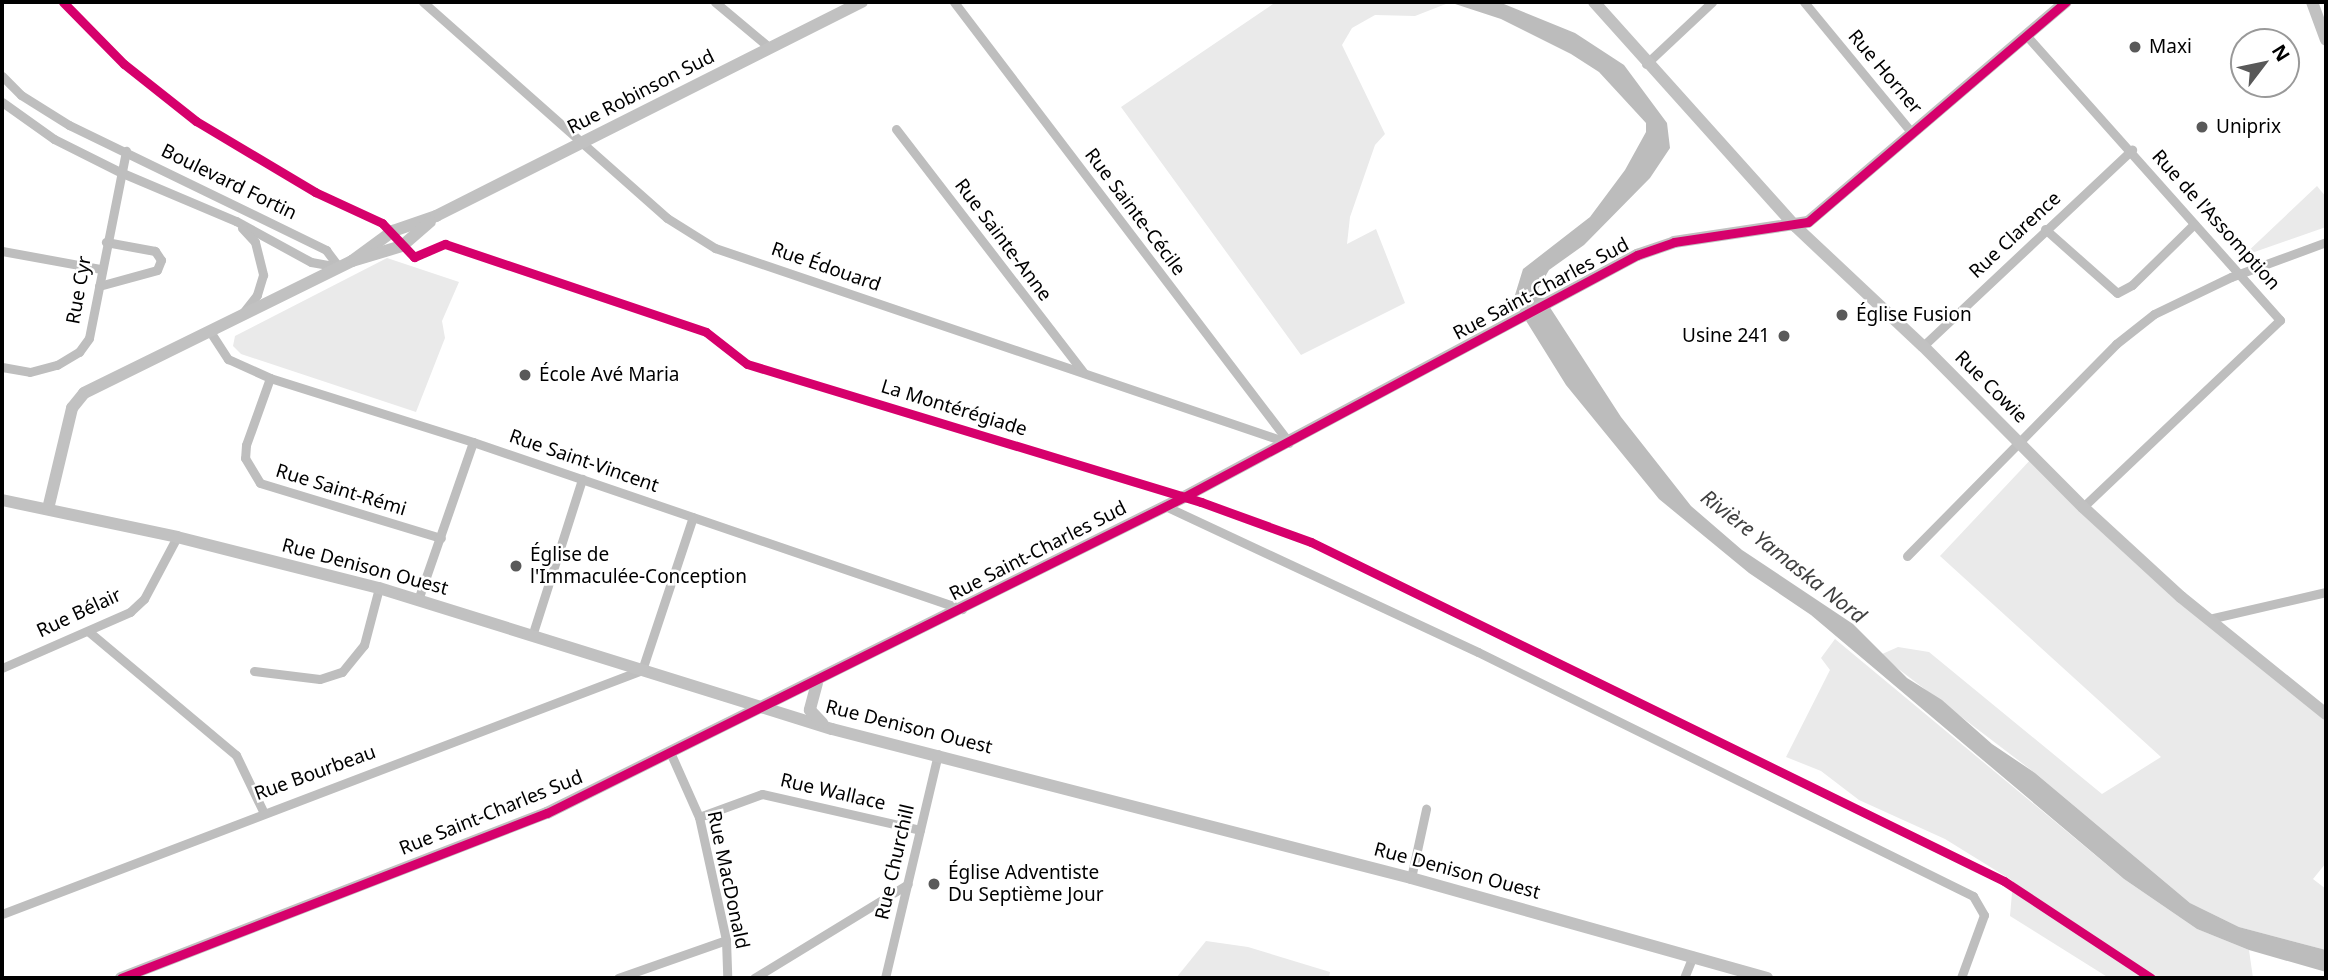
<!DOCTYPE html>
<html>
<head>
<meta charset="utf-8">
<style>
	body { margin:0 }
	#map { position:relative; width:2328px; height:980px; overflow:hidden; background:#fff; font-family:"Noto Sans",sans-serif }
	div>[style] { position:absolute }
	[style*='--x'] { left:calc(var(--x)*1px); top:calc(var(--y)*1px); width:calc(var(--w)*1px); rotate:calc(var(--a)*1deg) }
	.green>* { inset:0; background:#eaeaea }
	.water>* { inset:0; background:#bcbcbc }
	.street>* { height:9px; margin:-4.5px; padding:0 4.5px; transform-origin:4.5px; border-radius:4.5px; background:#bebebe }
	.secondary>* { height:12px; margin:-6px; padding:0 6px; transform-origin:6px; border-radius:6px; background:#c1c1c1 }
	.cycleway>* { height:9px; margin:-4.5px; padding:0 4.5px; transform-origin:4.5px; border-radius:4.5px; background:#d6006c }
	.dots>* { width:19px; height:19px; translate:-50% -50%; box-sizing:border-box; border:4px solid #fff; border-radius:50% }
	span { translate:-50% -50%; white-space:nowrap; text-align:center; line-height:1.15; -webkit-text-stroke:5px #fff; paint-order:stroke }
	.poi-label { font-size:19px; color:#000 }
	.left { translate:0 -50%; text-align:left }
	.right { translate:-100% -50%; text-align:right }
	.street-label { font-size:19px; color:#000 }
	.water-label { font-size:21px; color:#404040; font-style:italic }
	.frame { position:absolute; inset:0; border:4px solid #000; pointer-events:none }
	.north { position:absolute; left:2230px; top:28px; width:70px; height:70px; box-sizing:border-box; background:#fff; border:2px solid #999; border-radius:50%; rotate:58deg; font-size:19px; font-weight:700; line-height:28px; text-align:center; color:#000 }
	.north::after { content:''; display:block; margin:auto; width:24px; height:32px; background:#595959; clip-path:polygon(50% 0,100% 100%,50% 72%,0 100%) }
</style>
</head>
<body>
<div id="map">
	<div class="green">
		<i style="clip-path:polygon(1276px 2px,1451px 2px,1415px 16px,1375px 15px,1352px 28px,1342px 45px,1385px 134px,1375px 145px,1350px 217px,1347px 244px,1376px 229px,1405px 303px,1301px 355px,1121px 107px)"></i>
		<i style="clip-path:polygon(2317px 186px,2326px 197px,2326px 227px,2243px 256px)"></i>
		<i style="clip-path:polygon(387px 258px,459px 282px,442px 321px,445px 338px,416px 412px,241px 354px,233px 346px,235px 336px)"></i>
		<i style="clip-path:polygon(2033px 457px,2083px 507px,2326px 715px,2326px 863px,2313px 879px,2326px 889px,2326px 950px,2239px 927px,2190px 903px,2035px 773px,1880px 655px,1898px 647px,1929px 652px,2102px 794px,2161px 757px,1940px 556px)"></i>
		<i style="clip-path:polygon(1835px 639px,2124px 879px,2197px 929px,2249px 950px,2253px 978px,2109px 978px,2010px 916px,2013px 881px,1945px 839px,1859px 800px,1821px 771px,1786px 757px,1830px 670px,1821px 658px)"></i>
		<i style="clip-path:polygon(1206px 941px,1248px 947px,1330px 972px,1329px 978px,1176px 978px)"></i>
	</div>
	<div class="water">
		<i style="clip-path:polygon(1449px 2px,1499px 2px,1575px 33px,1624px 65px,1667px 123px,1670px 148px,1650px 178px,1584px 245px,1549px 270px,1538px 289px,1621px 417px,1691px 506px,1742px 550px,1853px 624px,1907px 678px,1942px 700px,1992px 744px,2035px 773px,2190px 903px,2239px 927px,2326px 950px,2326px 972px,2249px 950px,2197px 929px,2124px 879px,1811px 615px,1749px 573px,1659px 499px,1566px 385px,1520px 311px,1515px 295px,1523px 269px,1590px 217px,1625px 170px,1646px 132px,1646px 123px,1599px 72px,1571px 54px,1501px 19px)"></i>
	</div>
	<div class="street">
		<i style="--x:423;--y:2;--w:326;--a:41.5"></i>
		<i style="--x:667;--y:218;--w:57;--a:32"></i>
		<i style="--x:715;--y:248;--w:606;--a:18.76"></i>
		<i style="--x:715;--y:2;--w:72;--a:39.9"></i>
		<i style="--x:954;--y:2;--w:552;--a:52.74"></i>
		<i style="--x:1804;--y:2;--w:170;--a:50.5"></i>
		<i style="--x:2026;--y:35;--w:382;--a:48.3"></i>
		<i style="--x:2280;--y:320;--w:272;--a:136.5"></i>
		<i style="--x:1646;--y:64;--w:91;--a:-43.2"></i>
		<i style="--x:2;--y:76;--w:27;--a:45"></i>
		<i style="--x:21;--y:95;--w:57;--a:32"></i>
		<i style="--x:69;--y:125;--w:286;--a:25.9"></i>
		<i style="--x:326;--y:250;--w:21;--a:53"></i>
		<i style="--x:2;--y:102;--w:64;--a:35.4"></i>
		<i style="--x:54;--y:139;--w:74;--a:26.6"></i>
		<i style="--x:120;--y:172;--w:126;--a:22.9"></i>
		<i style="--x:236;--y:221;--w:85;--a:28.7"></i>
		<i style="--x:311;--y:262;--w:28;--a:10"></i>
		<i style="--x:896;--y:129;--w:307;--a:52.4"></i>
		<i style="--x:242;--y:228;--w:19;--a:47"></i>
		<i style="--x:255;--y:242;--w:34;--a:76"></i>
		<i style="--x:263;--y:275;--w:21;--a:107"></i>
		<i style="--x:257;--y:295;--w:23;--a:128"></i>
		<i style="--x:2045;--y:229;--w:96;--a:41.6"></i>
		<i style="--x:2117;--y:293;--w:17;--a:-28"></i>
		<i style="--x:2132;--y:285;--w:87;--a:-44.5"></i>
		<i style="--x:2;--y:251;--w:101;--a:10.3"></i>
		<i style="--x:99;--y:286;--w:60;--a:-15.4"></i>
		<i style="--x:157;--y:270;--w:11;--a:-68"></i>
		<i style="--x:161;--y:260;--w:11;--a:-124"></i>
		<i style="--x:155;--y:251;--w:50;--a:-169.6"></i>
		<i style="--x:209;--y:330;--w:35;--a:57"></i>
		<i style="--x:228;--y:359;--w:46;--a:24.3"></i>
		<i style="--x:270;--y:378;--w:213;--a:17.5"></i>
		<i style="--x:473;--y:442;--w:517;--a:18.86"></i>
		<i style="--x:1923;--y:346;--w:287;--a:-43.2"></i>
		<i style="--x:2;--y:367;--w:28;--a:10"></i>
		<i style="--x:30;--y:372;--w:28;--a:-15"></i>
		<i style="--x:57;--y:365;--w:26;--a:-31"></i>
		<i style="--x:79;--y:352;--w:17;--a:-54"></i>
		<i style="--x:89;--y:338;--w:191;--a:-78.8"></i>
		<i style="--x:270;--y:378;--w:71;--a:109.7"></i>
		<i style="--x:246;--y:445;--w:13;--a:94"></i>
		<i style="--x:245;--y:458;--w:29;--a:59"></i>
		<i style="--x:260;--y:483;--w:189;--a:16.9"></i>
		<i style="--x:1165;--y:506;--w:345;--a:25"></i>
		<i style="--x:1478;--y:652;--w:552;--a:26.24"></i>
		<i style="--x:1973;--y:896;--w:22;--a:60"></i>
		<i style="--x:1984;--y:915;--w:67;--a:110.1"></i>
		<i style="--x:1907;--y:556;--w:298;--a:-45.4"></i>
		<i style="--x:2116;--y:344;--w:48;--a:-38.3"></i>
		<i style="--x:2154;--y:314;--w:85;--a:-25.7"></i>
		<i style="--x:2231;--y:277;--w:101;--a:-20.2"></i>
		<i style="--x:418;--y:600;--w:167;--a:-70.8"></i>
		<i style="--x:2209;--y:619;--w:120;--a:-13"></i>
		<i style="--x:88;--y:631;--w:193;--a:40"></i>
		<i style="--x:236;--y:755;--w:62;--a:64.3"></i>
		<i style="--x:532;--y:636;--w:165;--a:-72.3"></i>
		<i style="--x:2;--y:668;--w:140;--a:-23.6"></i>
		<i style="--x:130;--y:612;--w:19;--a:-43"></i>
		<i style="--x:144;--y:599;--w:70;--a:-62"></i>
		<i style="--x:254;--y:671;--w:66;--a:6.9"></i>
		<i style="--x:320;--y:679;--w:23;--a:-18"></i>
		<i style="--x:342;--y:672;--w:35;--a:-51"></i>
		<i style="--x:364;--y:645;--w:59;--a:-75.3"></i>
		<i style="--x:670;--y:752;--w:71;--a:66"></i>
		<i style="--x:699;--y:817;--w:126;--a:77.6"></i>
		<i style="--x:726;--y:940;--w:38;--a:88"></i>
		<i style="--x:699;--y:817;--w:67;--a:-20.1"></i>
		<i style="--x:762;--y:794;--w:162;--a:12.8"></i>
		<i style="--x:1411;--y:878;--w:71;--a:-77.7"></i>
		<i style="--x:2;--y:914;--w:685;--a:-20.87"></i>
		<i style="--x:642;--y:670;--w:161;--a:-71.6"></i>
		<i style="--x:618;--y:978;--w:114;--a:-19.4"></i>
		<i style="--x:754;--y:978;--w:180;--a:-31.4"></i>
		<i style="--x:885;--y:978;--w:230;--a:-76.7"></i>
		<i style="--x:1684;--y:978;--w:24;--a:-68"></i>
	</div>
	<div class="secondary">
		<i style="--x:1594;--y:2;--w:301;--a:48.1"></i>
		<i style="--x:1795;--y:226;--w:175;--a:43.2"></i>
		<i style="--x:1923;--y:346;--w:227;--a:45.2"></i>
		<i style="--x:2083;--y:507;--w:133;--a:42.6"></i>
		<i style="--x:2181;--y:597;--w:186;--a:38.9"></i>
		<i style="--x:2312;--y:2;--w:40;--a:69.8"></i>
		<i style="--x:352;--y:261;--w:51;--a:-36.2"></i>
		<i style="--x:393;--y:231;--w:46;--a:-19.2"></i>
		<i style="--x:436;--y:216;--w:477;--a:-26.7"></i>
		<i style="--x:2;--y:500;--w:179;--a:11.9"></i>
		<i style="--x:177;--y:537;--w:208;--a:14.2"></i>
		<i style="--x:379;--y:588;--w:474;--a:17.3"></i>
		<i style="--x:832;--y:729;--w:598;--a:14.43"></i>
		<i style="--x:1411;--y:878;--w:370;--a:15.7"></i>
		<i style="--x:48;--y:509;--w:104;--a:-76.6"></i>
		<i style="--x:72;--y:408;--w:19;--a:-51"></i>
		<i style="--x:84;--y:393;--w:299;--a:-26.2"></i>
		<i style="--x:352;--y:261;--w:52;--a:-16.7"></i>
		<i style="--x:402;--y:246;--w:37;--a:-41"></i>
		<i style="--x:817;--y:683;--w:28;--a:105"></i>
		<i style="--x:810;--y:710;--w:18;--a:47"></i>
		<i style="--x:121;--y:978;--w:457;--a:-21.2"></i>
		<i style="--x:547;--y:813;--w:711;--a:-26.38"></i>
		<i style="--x:1184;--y:497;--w:514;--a:-28.11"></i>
		<i style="--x:1637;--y:255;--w:39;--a:-19"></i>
		<i style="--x:1674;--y:242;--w:135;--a:-8.5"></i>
		<i style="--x:1808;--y:222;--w:339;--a:-40.5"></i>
	</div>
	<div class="cycleway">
		<i style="--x:63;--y:2;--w:87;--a:45.5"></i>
		<i style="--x:124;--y:64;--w:92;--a:38.4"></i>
		<i style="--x:196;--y:121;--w:139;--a:30.8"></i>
		<i style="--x:315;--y:192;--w:74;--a:24.8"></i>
		<i style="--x:382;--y:223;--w:47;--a:46.7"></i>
		<i style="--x:414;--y:257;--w:34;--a:-23"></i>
		<i style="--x:445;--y:244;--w:275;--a:18.6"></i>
		<i style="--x:706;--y:332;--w:52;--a:38"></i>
		<i style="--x:747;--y:364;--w:475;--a:16.9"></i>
		<i style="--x:1201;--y:502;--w:117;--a:20"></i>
		<i style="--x:1311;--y:542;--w:771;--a:26.07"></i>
		<i style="--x:2004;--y:881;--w:176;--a:33.4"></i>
		<i style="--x:121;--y:978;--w:457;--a:-21.2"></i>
		<i style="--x:547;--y:813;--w:711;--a:-26.38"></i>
		<i style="--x:1184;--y:497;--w:514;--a:-28.11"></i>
		<i style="--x:1637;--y:255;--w:39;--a:-19"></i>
		<i style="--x:1674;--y:242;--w:135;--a:-8.5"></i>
		<i style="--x:1808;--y:222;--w:339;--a:-40.5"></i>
	</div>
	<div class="dots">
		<i style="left:2135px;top:47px;background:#595959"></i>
		<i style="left:2202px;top:127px;background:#595959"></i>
		<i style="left:1842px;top:315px;background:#595959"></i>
		<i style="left:1784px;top:336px;background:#595959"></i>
		<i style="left:525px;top:375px;background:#595959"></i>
		<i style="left:516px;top:566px;background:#595959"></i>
		<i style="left:934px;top:884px;background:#595959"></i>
	</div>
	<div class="poi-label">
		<span class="left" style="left:2149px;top:47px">Maxi</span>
		<span class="left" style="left:2216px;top:127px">Uniprix</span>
		<span class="left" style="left:1856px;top:315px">Église Fusion</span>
		<span class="right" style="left:1770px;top:336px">Usine 241</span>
		<span class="left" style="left:539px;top:375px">École Avé Maria</span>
		<span class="left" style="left:530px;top:566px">Église de<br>l'Immaculée-Conception</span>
		<span class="left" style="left:948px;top:884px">Église Adventiste<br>Du Septième Jour</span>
	</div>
	<div class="street-label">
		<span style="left:1885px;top:72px;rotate:50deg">Rue Horner</span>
		<span style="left:641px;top:92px;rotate:-27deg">Rue Robinson Sud</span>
		<span style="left:229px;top:182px;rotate:26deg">Boulevard Fortin</span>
		<span style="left:1135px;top:212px;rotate:53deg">Rue Sainte-Cécile</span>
		<span style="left:2216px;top:220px;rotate:48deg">Rue de l'Assomption</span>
		<span style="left:2015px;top:235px;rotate:-43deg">Rue Clarence</span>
		<span style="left:1003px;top:240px;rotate:53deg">Rue Sainte-Anne</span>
		<span style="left:826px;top:267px;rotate:19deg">Rue Édouard</span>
		<span style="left:1541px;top:289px;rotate:-28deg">Rue Saint-Charles Sud</span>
		<span style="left:79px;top:290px;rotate:-80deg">Rue Cyr</span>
		<span style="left:1991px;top:387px;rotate:45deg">Rue Cowie</span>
		<span style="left:954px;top:408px;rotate:17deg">La Montérégiade</span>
		<span style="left:584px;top:461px;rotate:19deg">Rue Saint-Vincent</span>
		<span style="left:341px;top:490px;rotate:17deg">Rue Saint-Rémi</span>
		<span style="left:1038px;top:551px;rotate:-27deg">Rue Saint-Charles Sud</span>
		<span style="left:365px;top:567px;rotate:15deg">Rue Denison Ouest</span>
		<span style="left:79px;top:613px;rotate:-25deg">Rue Bélair</span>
		<span style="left:909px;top:727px;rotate:14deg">Rue Denison Ouest</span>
		<span style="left:315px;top:773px;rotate:-20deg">Rue Bourbeau</span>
		<span style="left:833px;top:792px;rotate:13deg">Rue Wallace</span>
		<span style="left:491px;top:813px;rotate:-22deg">Rue Saint-Charles Sud</span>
		<span style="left:895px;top:862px;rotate:-77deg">Rue Churchill</span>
		<span style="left:1457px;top:871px;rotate:15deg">Rue Denison Ouest</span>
		<span style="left:728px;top:880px;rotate:78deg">Rue MacDonald</span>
	</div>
	<div class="water-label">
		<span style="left:1784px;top:556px;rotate:38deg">Rivière Yamaska Nord</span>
	</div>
	<div class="frame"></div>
	<div class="north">N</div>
</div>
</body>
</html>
